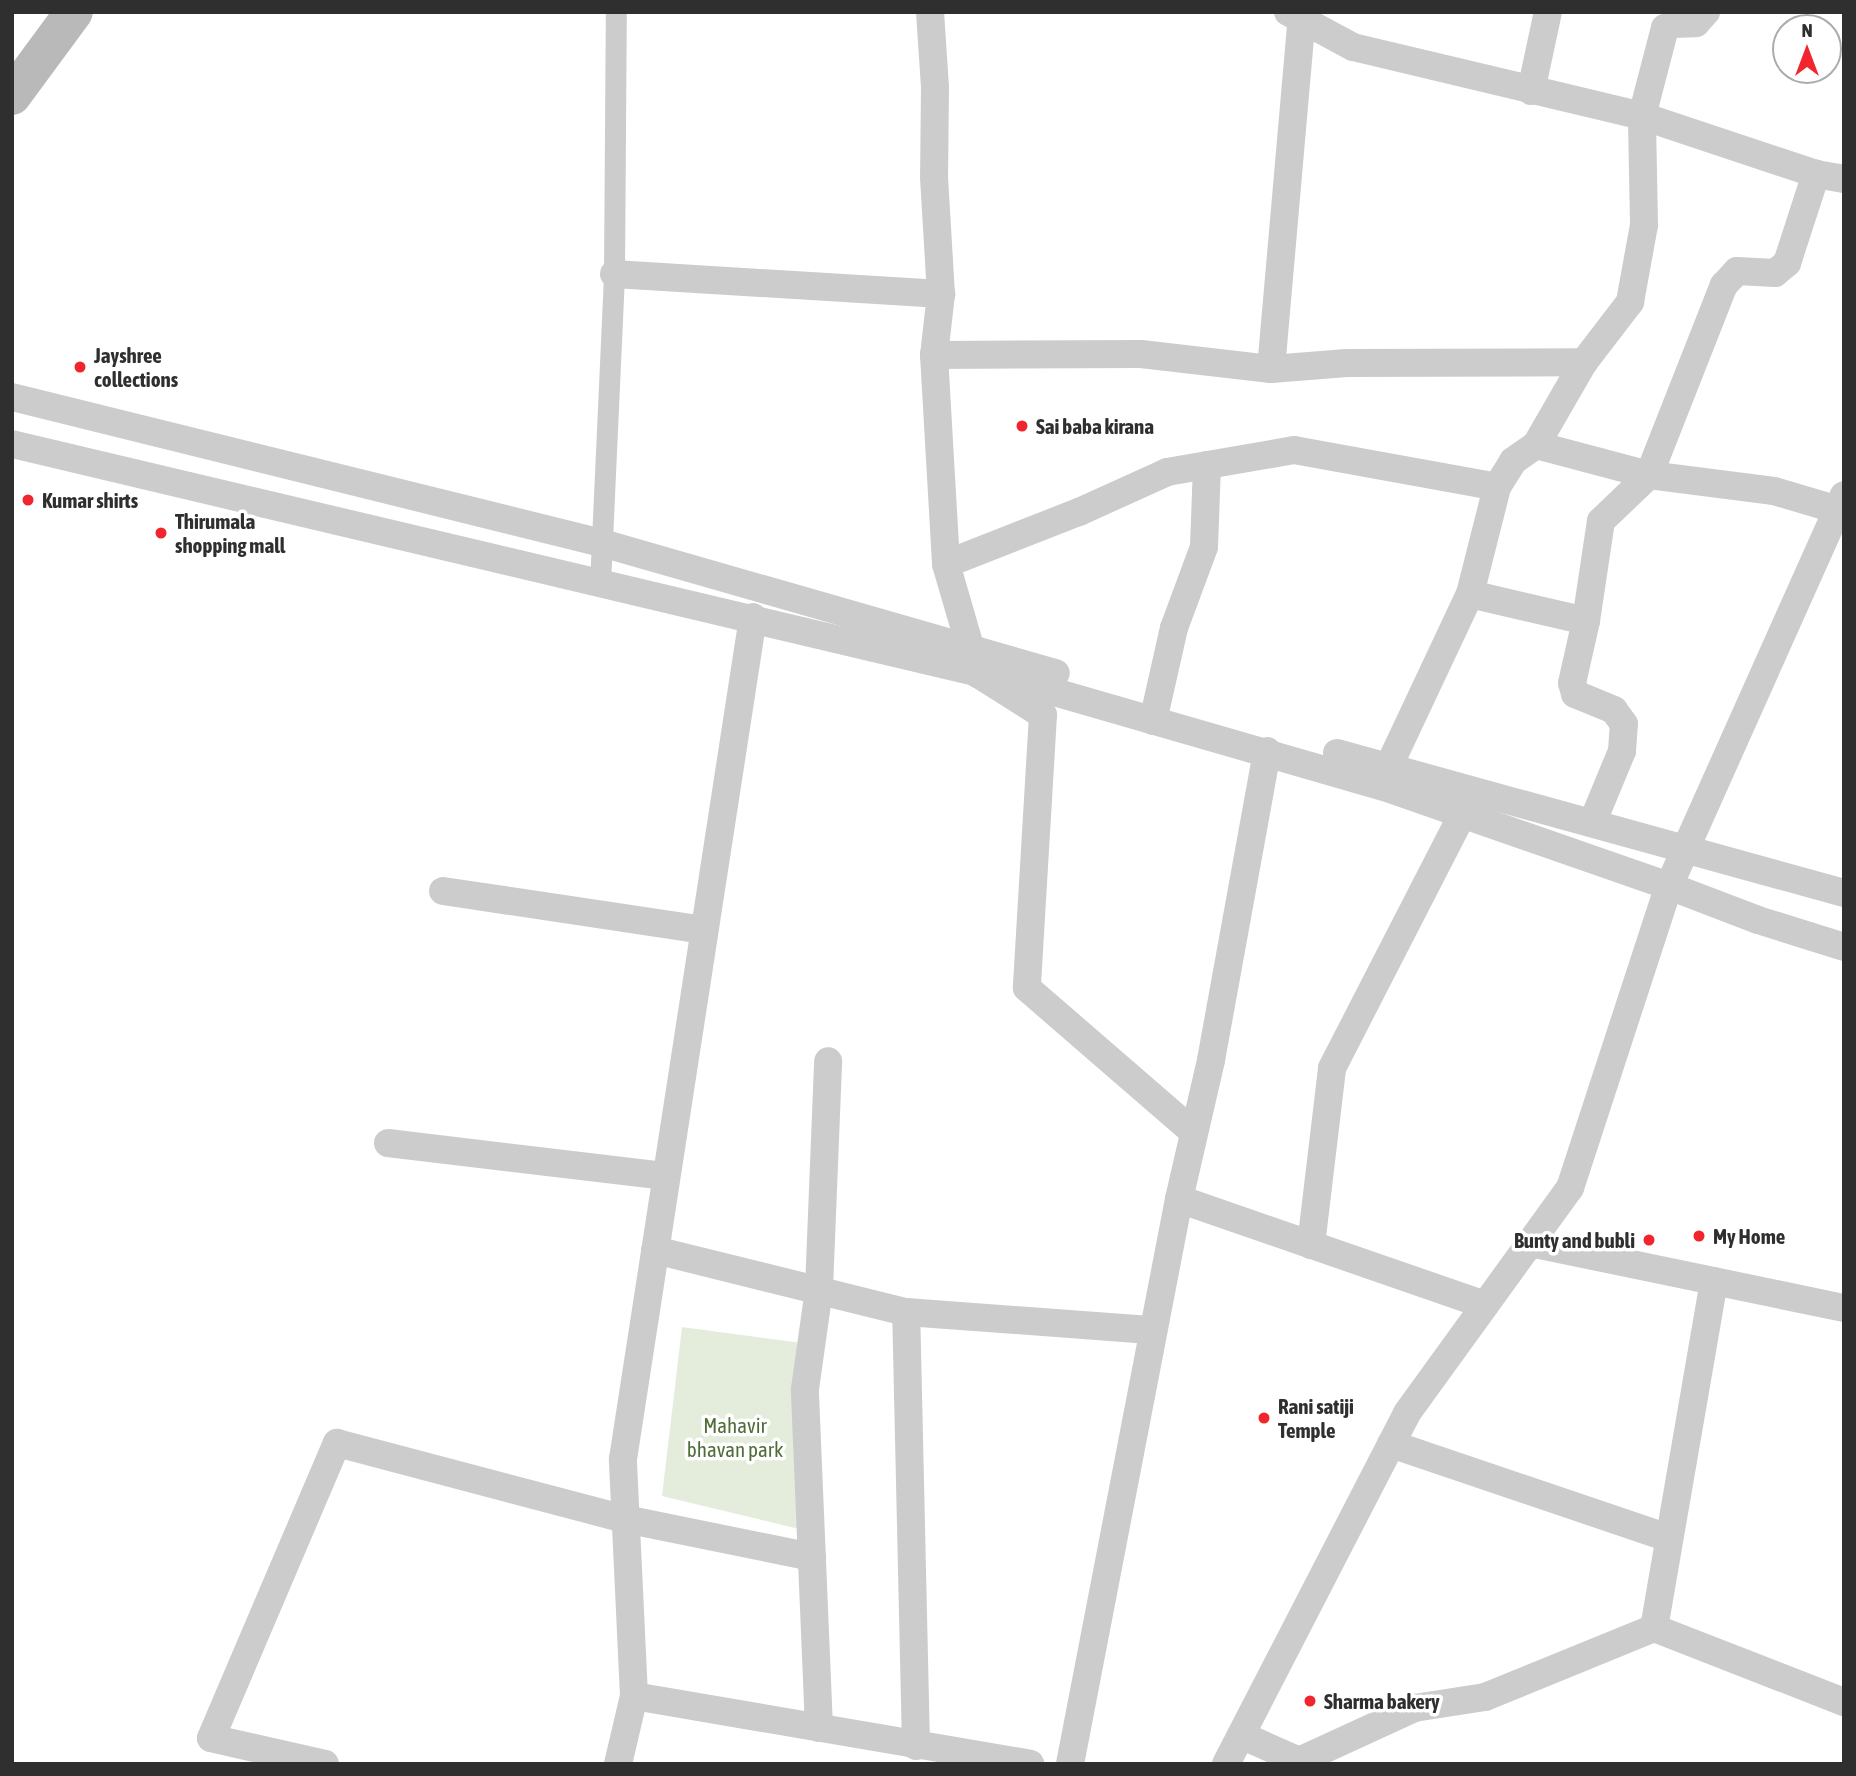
<!DOCTYPE html>
<html>
<head>
<meta charset="utf-8">
<style>
	body { margin:0 }
	#map { position:relative; width:1856px; height:1776px; overflow:hidden; background:#fff; font-family:"Asap Condensed",sans-serif }
	div>[style] { position:absolute }
	[style*='--x'] { left:calc(var(--x)*1px); top:calc(var(--y)*1px); width:calc(var(--w)*1px); rotate:calc(var(--a)*1deg) }
	.green>* { inset:0; background:#e4eddb }
	.pedestrian>* { height:21px; margin:-10.5px; padding:0 10.5px; transform-origin:10.5px; border-radius:10.5px; background:#ccc }
	.minor>* { height:28px; margin:-14px; padding:0 14px; transform-origin:14px; border-radius:14px; background:#ccc }
	.secondary>* { height:38px; margin:-19px; padding:0 19px; transform-origin:19px; border-radius:19px; background:#b9b9b9 }
	.dots>* { width:19px; height:19px; translate:-50% -50%; box-sizing:border-box; border:4px solid #fff; border-radius:50% }
	span { translate:-50% -50%; white-space:nowrap; text-align:center; line-height:1.15; -webkit-text-stroke:7px #fff; paint-order:stroke }
	.poi-label { font-size:21px; color:#2f2f2f; font-weight:700 }
	.left { translate:0 -50%; text-align:left }
	.right { translate:-100% -50%; text-align:right }
	.park-label { font-size:21px; color:#506d39 }
	.frame { position:absolute; inset:0; border:14px solid #2f2f2f; pointer-events:none }
	.north { position:absolute; left:1772px; top:14px; width:70px; height:70px; box-sizing:border-box; background:#fff; border:2px solid #acacac; border-radius:50%; rotate:0deg; font-size:19px; font-weight:700; line-height:28px; text-align:center; color:#2f2f2f }
	.north::after { content:''; display:block; margin:auto; width:24px; height:32px; background:#f1252d; clip-path:polygon(50% 0,100% 100%,50% 72%,0 100%) }
</style>
</head>
<body>
<div id="map">
	<div class="green">
		<i style="clip-path:polygon(682px 1327px,802px 1343px,799px 1529px,662px 1496px)"></i>
	</div>
	<div class="pedestrian">
		<i style="--x:600;--y:584;--w:310;--a:-87.4"></i>
		<i style="--x:614;--y:274;--w:262;--a:-89.6"></i>
	</div>
	<div class="minor">
		<i style="--x:930;--y:12;--w:75;--a:86.2"></i>
		<i style="--x:935;--y:87;--w:90;--a:90.6"></i>
		<i style="--x:934;--y:177;--w:117;--a:86.6"></i>
		<i style="--x:941;--y:294;--w:61;--a:96.5"></i>
		<i style="--x:934;--y:355;--w:209;--a:86.7"></i>
		<i style="--x:946;--y:564;--w:115;--a:73.8"></i>
		<i style="--x:978;--y:674;--w:77;--a:32.2"></i>
		<i style="--x:1043;--y:715;--w:273;--a:93.4"></i>
		<i style="--x:1027;--y:988;--w:220;--a:40.9"></i>
		<i style="--x:1288;--y:12;--w:74;--a:28.3"></i>
		<i style="--x:1353;--y:47;--w:297;--a:13.4"></i>
		<i style="--x:1642;--y:116;--w:183;--a:18.4"></i>
		<i style="--x:1816;--y:174;--w:28;--a:10"></i>
		<i style="--x:1531;--y:91;--w:81;--a:-77.9"></i>
		<i style="--x:614;--y:274;--w:328;--a:3.5"></i>
		<i style="--x:934;--y:355;--w:207;--a:-0.3"></i>
		<i style="--x:1141;--y:354;--w:131;--a:6.6"></i>
		<i style="--x:1271;--y:369;--w:76;--a:-4.5"></i>
		<i style="--x:1347;--y:363;--w:237;--a:-0.2"></i>
		<i style="--x:1271;--y:369;--w:352;--a:-85"></i>
		<i style="--x:12;--y:397;--w:608;--a:13.9"></i>
		<i style="--x:602;--y:543;--w:472;--a:16"></i>
		<i style="--x:12;--y:444;--w:1046;--a:13.32"></i>
		<i style="--x:1030;--y:685;--w:378;--a:16.1"></i>
		<i style="--x:1393;--y:790;--w:292;--a:19.2"></i>
		<i style="--x:1669;--y:886;--w:95;--a:20.9"></i>
		<i style="--x:1758;--y:920;--w:90;--a:17.4"></i>
		<i style="--x:1536;--y:445;--w:96;--a:-60"></i>
		<i style="--x:1584;--y:362;--w:76;--a:-52.5"></i>
		<i style="--x:1630;--y:302;--w:78;--a:-79.7"></i>
		<i style="--x:1644;--y:225;--w:109;--a:-91.1"></i>
		<i style="--x:1642;--y:116;--w:91;--a:-75.4"></i>
		<i style="--x:1665;--y:28;--w:8;--a:-30"></i>
		<i style="--x:1672;--y:24;--w:24;--a:-2"></i>
		<i style="--x:1696;--y:23;--w:15;--a:-48"></i>
		<i style="--x:946;--y:564;--w:143;--a:-21.4"></i>
		<i style="--x:1079;--y:512;--w:97;--a:-24.4"></i>
		<i style="--x:1167;--y:472;--w:129;--a:-9.8"></i>
		<i style="--x:1294;--y:450;--w:206;--a:10.3"></i>
		<i style="--x:1497;--y:487;--w:31;--a:-58"></i>
		<i style="--x:1513;--y:461;--w:28;--a:-35"></i>
		<i style="--x:1536;--y:445;--w:117;--a:14.9"></i>
		<i style="--x:1649;--y:475;--w:126;--a:7.3"></i>
		<i style="--x:1774;--y:491;--w:67;--a:16.5"></i>
		<i style="--x:1838;--y:510;--w:8;--a:40"></i>
		<i style="--x:1470;--y:594;--w:119;--a:13.1"></i>
		<i style="--x:1153;--y:721;--w:95;--a:-77.3"></i>
		<i style="--x:1174;--y:628;--w:86;--a:-69.7"></i>
		<i style="--x:1204;--y:547;--w:82;--a:-87.9"></i>
		<i style="--x:1337;--y:753;--w:526;--a:15.44"></i>
		<i style="--x:1392;--y:784;--w:16;--a:-104"></i>
		<i style="--x:1388;--y:768;--w:192;--a:-64.8"></i>
		<i style="--x:1470;--y:594;--w:110;--a:-75.8"></i>
		<i style="--x:1593;--y:821;--w:76;--a:-67.5"></i>
		<i style="--x:1622;--y:751;--w:27;--a:-86"></i>
		<i style="--x:1624;--y:724;--w:17;--a:-126"></i>
		<i style="--x:1614;--y:710;--w:42;--a:-157.7"></i>
		<i style="--x:1575;--y:694;--w:11;--a:-105"></i>
		<i style="--x:1572;--y:683;--w:64;--a:-77.3"></i>
		<i style="--x:1586;--y:621;--w:101;--a:-81.5"></i>
		<i style="--x:1601;--y:521;--w:66;--a:-43.8"></i>
		<i style="--x:1649;--y:475;--w:204;--a:-68.5"></i>
		<i style="--x:1724;--y:285;--w:19;--a:-47"></i>
		<i style="--x:1737;--y:271;--w:38;--a:3"></i>
		<i style="--x:1775;--y:273;--w:16;--a:-40"></i>
		<i style="--x:1787;--y:263;--w:94;--a:-72"></i>
		<i style="--x:443;--y:891;--w:263;--a:8.5"></i>
		<i style="--x:388;--y:1143;--w:280;--a:6.8"></i>
		<i style="--x:1179;--y:1199;--w:324;--a:19.1"></i>
		<i style="--x:1530;--y:1243;--w:321;--a:11.7"></i>
		<i style="--x:1311;--y:1245;--w:178;--a:-83.2"></i>
		<i style="--x:1332;--y:1068;--w:284;--a:-62.8"></i>
		<i style="--x:655;--y:1250;--w:259;--a:13.9"></i>
		<i style="--x:1714;--y:1281;--w:352;--a:99.8"></i>
		<i style="--x:1654;--y:1628;--w:204;--a:21.3"></i>
		<i style="--x:1391;--y:1444;--w:293;--a:18.7"></i>
		<i style="--x:634;--y:1696;--w:402;--a:9.7"></i>
		<i style="--x:819;--y:1728;--w:339;--a:-92.4"></i>
		<i style="--x:805;--y:1389;--w:101;--a:-82"></i>
		<i style="--x:819;--y:1289;--w:228;--a:-87.7"></i>
		<i style="--x:1241;--y:1735;--w:64;--a:24.1"></i>
		<i style="--x:1299;--y:1761;--w:127;--a:-24.7"></i>
		<i style="--x:1414;--y:1708;--w:72;--a:-8.8"></i>
		<i style="--x:1485;--y:1697;--w:183;--a:-22.2"></i>
		<i style="--x:916;--y:1746;--w:434;--a:-91.3"></i>
		<i style="--x:906;--y:1312;--w:248;--a:4.2"></i>
		<i style="--x:325;--y:1764;--w:117;--a:-167.2"></i>
		<i style="--x:211;--y:1738;--w:321;--a:-66.9"></i>
		<i style="--x:337;--y:1443;--w:298;--a:14.8"></i>
		<i style="--x:625;--y:1519;--w:191;--a:11.5"></i>
		<i style="--x:618;--y:1764;--w:70;--a:-76.8"></i>
		<i style="--x:634;--y:1696;--w:237;--a:-92.7"></i>
		<i style="--x:623;--y:1459;--w:852;--a:-81.22"></i>
		<i style="--x:1070;--y:1764;--w:575;--a:-79.08"></i>
		<i style="--x:1179;--y:1199;--w:143;--a:-77"></i>
		<i style="--x:1211;--y:1060;--w:314;--a:-79.7"></i>
		<i style="--x:1226;--y:1764;--w:395;--a:-62.7"></i>
		<i style="--x:1407;--y:1413;--w:278;--a:-54.1"></i>
		<i style="--x:1570;--y:1188;--w:318;--a:-71.9"></i>
		<i style="--x:1669;--y:886;--w:428;--a:-65.9"></i>
	</div>
	<div class="secondary">
		<i style="--x:12;--y:96;--w:104;--a:-53.6"></i>
	</div>
	<div class="dots">
		<i style="left:80px;top:367px;background:#f1252d"></i>
		<i style="left:1022px;top:426px;background:#f1252d"></i>
		<i style="left:28px;top:500px;background:#f1252d"></i>
		<i style="left:161px;top:533px;background:#f1252d"></i>
		<i style="left:1699px;top:1236px;background:#f1252d"></i>
		<i style="left:1649px;top:1240px;background:#f1252d"></i>
		<i style="left:1264px;top:1418px;background:#f1252d"></i>
		<i style="left:1310px;top:1701px;background:#f1252d"></i>
	</div>
	<div class="poi-label">
		<span class="left" style="left:94px;top:367px">Jayshree<br>collections</span>
		<span class="left" style="left:1036px;top:426px">Sai baba kirana</span>
		<span class="left" style="left:42px;top:500px">Kumar shirts</span>
		<span class="left" style="left:175px;top:533px">Thirumala<br>shopping mall</span>
		<span class="left" style="left:1713px;top:1236px">My Home</span>
		<span class="right" style="left:1635px;top:1240px">Bunty and bubli</span>
		<span class="left" style="left:1278px;top:1418px">Rani satiji<br>Temple</span>
		<span class="left" style="left:1324px;top:1701px">Sharma bakery</span>
	</div>
	<div class="park-label">
		<span style="left:735px;top:1437px">Mahavir<br>bhavan park</span>
	</div>
	<div class="frame"></div>
	<div class="north">N</div>
</div>
</body>
</html>
